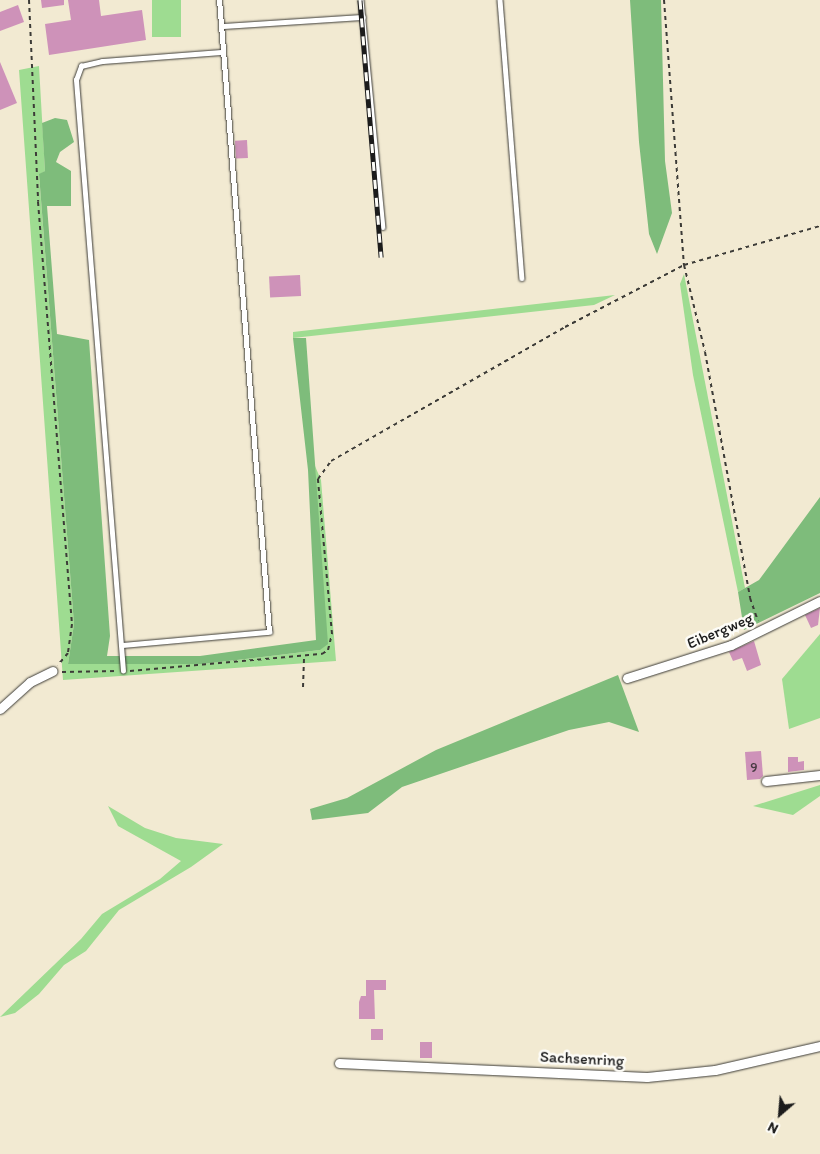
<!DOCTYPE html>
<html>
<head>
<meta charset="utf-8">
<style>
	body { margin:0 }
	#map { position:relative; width:820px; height:1154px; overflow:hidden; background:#f2ead2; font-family:Itim,sans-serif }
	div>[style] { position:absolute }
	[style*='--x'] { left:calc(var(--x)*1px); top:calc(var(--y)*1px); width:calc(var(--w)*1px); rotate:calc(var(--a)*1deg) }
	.green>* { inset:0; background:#9edc91; transform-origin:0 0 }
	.forest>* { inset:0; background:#7ebc7b }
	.building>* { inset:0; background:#ce92b9; transform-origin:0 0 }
	.path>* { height:2px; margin-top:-1px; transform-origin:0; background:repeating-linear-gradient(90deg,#3c3b37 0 4px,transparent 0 8px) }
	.roads { filter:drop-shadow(0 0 1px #3c3b37) drop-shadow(0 0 1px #3c3b37) }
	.lane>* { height:4.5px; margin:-2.25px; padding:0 2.25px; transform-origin:2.25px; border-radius:2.25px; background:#fff }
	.street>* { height:9px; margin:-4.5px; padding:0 4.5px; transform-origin:4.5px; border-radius:4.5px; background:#fff }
	.rail>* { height:5px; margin-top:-2.5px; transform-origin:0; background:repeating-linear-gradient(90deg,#fdfcf7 0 9px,#1c1c1c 0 18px); box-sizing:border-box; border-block:1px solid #1c1c1c }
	span { translate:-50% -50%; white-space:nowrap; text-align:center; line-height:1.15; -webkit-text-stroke:5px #fdfcf7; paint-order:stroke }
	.number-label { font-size:14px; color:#483a43 }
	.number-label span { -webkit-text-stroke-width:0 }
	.street-label { font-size:16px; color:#1c1c1c }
	.north { position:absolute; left:755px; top:1089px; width:50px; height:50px; -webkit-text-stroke:4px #fdfcf7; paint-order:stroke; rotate:207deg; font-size:14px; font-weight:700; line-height:20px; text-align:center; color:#1c1c1c }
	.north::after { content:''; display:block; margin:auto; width:18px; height:22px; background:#1c1c1c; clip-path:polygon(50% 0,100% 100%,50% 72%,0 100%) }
</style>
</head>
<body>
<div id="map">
	<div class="green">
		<i style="left:152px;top:0;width:29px;height:37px"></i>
		<i style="clip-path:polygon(39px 66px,45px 171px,39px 175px,74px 624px,68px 664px,203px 664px,320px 650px,315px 466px,321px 480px,336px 661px,63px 680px,19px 70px)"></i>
		<i style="clip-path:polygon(684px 274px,745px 588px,738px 592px,693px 375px,680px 284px)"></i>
		<i style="clip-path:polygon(615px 295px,594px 305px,293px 338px,293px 332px)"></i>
		<i style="clip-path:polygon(820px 634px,820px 718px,789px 729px,782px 679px)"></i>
		<i style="clip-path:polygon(820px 785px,820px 796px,793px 815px,753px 806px)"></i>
		<i style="clip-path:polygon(108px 806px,145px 828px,176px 838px,223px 844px,191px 867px,119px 910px,86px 951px,64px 965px,39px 994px,15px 1013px,0 1017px,81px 939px,102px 914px,160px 879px,181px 861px,118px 826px)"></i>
	</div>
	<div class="forest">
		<i style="clip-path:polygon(630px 0,661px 0,665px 161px,672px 213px,657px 254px,649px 234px,639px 142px)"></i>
		<i style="clip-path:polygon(55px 118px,67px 120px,74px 142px,60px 152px,56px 162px,71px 171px,71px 206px,47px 206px,57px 334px,89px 340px,110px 636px,107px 656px,200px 656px,316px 640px,308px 470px,293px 338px,306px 338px,328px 644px,320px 650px,203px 664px,68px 664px,74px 624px,39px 174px,45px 171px,42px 123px)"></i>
		<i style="clip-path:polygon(820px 497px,820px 593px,744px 630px,738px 592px,759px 580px)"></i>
		<i style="clip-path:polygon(618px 675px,639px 732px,609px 722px,569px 730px,402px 787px,368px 813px,312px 820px,310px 809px,347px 798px,436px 750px)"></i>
	</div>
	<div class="building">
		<i style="clip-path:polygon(41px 0,64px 0,64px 5px,42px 8px)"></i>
		<i style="clip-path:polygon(68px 0,99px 0,101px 16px,142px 10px,146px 40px,49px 55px,45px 24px,71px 20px)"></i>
		<i style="clip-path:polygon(18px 5px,24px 22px,0 31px,0 12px)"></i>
		<i style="clip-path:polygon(0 62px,17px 103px,0 110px)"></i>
		<i style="left:247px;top:140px;width:18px;height:12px;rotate:87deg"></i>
		<i style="left:300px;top:275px;width:21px;height:31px;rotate:87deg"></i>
		<i style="clip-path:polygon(820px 608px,818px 625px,811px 628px,805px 615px)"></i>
		<i style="clip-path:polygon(754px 641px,761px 665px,747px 671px,742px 658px,733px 661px,729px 652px)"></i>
		<i style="clip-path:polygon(761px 751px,763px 776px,760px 779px,747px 780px,745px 752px)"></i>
		<i style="clip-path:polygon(788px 757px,798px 757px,798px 762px,804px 761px,804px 770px,788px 772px)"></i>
		<i style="clip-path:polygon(366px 980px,386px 980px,386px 990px,374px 990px,375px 1019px,359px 1019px,359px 1002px,361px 996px,366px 996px)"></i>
		<i style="left:371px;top:1029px;width:12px;height:11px"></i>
		<i style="left:420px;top:1042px;width:12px;height:16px"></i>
	</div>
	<div class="path">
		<i style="--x:29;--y:0;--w:202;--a:87.4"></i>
		<i style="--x:38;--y:202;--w:423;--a:85.4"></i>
		<i style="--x:72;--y:624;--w:29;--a:98"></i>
		<i style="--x:68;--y:653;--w:16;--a:130"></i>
		<i style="--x:664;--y:0;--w:266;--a:85.7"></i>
		<i style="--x:684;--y:265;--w:89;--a:76.4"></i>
		<i style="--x:705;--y:352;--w:250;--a:79.6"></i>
		<i style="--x:750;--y:598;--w:24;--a:71"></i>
		<i style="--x:130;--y:671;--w:193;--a:-5.1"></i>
		<i style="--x:322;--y:654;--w:7;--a:-34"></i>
		<i style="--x:328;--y:650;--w:16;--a:-76"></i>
		<i style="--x:332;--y:634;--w:156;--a:-95.2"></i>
		<i style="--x:318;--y:479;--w:22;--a:-54"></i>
		<i style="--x:331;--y:461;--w:270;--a:-29.8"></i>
		<i style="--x:565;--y:327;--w:134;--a:-27.5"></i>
		<i style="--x:684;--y:265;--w:141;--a:-16"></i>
		<i style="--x:62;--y:672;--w:55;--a:-1"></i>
		<i style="--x:303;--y:687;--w:30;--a:-88"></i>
	</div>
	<div class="roads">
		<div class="lane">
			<i style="--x:361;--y:0;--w:228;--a:84.5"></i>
			<i style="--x:500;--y:0;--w:279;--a:85.5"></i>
			<i style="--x:222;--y:26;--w:141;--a:-3.7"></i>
			<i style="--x:122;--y:645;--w:148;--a:-5.1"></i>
			<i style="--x:269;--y:632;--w:634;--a:-94.52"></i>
			<i style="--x:123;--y:671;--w:593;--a:-94.55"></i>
			<i style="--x:76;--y:80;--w:15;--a:-70"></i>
			<i style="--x:81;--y:66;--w:22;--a:-13"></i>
			<i style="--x:102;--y:61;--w:120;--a:-4.3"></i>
		</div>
		<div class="street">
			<i style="--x:627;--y:678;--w:109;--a:-17.6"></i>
			<i style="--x:731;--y:645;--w:99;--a:-26.3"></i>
			<i style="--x:0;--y:709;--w:40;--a:-42"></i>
			<i style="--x:30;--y:682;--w:25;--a:-26"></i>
			<i style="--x:766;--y:781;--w:54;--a:-6.3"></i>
			<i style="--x:339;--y:1063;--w:308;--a:2.6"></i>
			<i style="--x:647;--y:1077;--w:68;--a:-5.9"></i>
			<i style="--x:715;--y:1070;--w:108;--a:-12.9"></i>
		</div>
	</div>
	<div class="rail">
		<i style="--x:360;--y:0;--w:258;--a:85.3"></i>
	</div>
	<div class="number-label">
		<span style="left:754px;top:768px">9</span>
	</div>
	<div class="street-label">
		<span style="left:720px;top:631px;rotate:-23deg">Eibergweg</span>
		<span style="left:582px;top:1059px;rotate:3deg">Sachsenring</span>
	</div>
	<div class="north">N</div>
</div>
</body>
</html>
